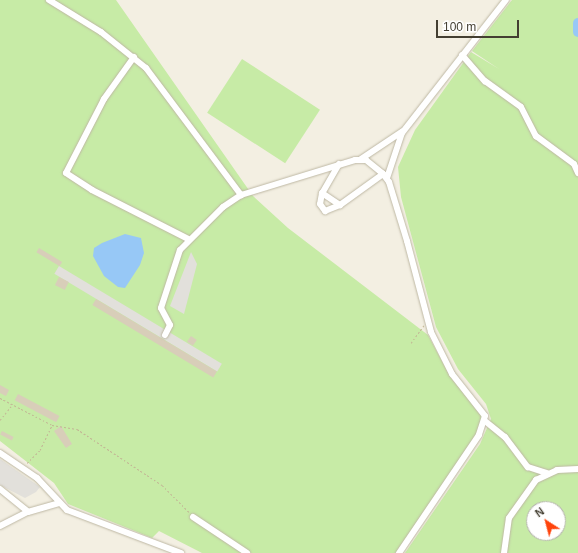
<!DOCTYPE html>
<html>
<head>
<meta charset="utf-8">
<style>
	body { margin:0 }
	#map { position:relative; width:578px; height:553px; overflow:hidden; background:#f3efe2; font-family:Arial,sans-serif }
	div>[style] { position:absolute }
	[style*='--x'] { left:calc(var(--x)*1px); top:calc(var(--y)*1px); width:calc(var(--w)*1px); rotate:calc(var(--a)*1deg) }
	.green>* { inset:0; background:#c7eba6; transform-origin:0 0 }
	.parking>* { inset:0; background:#e2e0db; transform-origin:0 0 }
	.water>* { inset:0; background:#97c8f6 }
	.river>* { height:10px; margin:-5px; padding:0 5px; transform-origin:5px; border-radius:5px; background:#97c8f6 }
	.building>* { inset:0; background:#d8ceb9; transform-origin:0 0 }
	.path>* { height:1px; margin-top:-0.5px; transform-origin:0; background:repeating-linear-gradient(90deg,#c2b594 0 2px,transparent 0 4px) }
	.roads { filter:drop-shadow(0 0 1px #beb8a4) drop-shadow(0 0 1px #beb8a4) }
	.minor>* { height:6px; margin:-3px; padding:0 3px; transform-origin:3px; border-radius:3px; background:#fff }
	span { translate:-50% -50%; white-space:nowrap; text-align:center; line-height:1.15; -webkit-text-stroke:3px #fff; paint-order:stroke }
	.north { position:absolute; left:526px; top:501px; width:40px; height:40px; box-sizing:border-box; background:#fff; border:1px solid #b4b2ad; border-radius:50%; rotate:324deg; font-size:11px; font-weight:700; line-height:16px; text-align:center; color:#443f32 }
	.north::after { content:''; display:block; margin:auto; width:14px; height:18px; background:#ff440c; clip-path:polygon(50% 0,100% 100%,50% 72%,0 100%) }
	.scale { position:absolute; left:436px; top:20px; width:83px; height:18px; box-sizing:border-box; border:2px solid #443f32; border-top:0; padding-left:5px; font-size:12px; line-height:14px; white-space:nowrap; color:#443f32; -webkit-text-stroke:3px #fff; paint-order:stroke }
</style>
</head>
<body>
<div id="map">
	<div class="green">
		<i style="clip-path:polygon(0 0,116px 0,253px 196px,288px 228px,428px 335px,451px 378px,484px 416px,481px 432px,397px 553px,202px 553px,159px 531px,152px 538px,68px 504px,54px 483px,0 441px)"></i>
		<i style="clip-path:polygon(evenodd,512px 0,578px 0,578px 553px,405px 553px,480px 444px,491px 419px,486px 404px,458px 369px,436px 327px,401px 197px,398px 167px,415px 130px,471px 52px,499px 69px,472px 51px,512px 0,534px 509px,558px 509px,558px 533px,534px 533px,534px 509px)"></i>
		<i style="left:242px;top:59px;width:93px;height:64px;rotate:33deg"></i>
	</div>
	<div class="parking">
		<i style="clip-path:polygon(191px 252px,197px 264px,184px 314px,170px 306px)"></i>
		<i style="left:59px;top:266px;width:190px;height:9px;rotate:31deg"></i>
		<i style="clip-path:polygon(0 459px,40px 487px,36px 492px,25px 498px,0 485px)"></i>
	</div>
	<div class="water">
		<i style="clip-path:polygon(125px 234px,141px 238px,144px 253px,140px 265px,125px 288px,118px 287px,104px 276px,93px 256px,94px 248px,102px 243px)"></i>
	</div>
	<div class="river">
		<i style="--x:578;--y:23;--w:9;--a:90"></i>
	</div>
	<div class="building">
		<i style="left:39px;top:248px;width:27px;height:5px;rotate:31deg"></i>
		<i style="left:59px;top:277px;width:11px;height:9px;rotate:27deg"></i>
		<i style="left:96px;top:299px;width:141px;height:7px;rotate:31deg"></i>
		<i style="left:191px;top:336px;width:7px;height:7px;rotate:34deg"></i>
		<i style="clip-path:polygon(0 385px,9px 390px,6px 396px,0 393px)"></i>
		<i style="left:18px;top:394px;width:47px;height:7px;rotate:28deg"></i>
		<i style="clip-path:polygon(61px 426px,72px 444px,66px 448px,54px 431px)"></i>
		<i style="left:2px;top:431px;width:13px;height:4px;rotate:27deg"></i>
	</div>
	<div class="path">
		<i style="--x:411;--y:343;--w:22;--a:-54"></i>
		<i style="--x:0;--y:398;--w:59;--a:27.4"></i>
		<i style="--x:52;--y:425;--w:25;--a:9"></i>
		<i style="--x:77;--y:429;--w:102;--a:33.4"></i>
		<i style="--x:162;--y:485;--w:38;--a:45"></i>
		<i style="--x:0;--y:420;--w:19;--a:-51"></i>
		<i style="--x:27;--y:463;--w:18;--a:-45"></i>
		<i style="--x:40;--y:450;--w:28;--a:-64"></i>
	</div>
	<div class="roads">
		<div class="minor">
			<i style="--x:49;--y:0;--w:61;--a:31.6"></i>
			<i style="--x:101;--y:32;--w:58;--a:38.7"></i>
			<i style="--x:146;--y:68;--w:159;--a:53.2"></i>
			<i style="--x:462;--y:55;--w:35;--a:49"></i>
			<i style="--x:485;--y:81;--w:44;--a:35.8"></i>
			<i style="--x:521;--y:107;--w:33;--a:63"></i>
			<i style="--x:536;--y:136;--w:47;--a:36.4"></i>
			<i style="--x:574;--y:164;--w:10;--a:66"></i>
			<i style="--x:134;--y:57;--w:52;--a:125.5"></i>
			<i style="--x:104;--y:99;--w:83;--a:117.2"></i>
			<i style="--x:66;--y:173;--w:31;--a:33"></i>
			<i style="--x:92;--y:190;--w:108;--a:27"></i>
			<i style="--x:361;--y:159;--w:50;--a:-33.7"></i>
			<i style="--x:339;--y:164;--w:34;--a:120"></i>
			<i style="--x:322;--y:193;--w:22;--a:34"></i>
			<i style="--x:340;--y:205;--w:53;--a:-35.8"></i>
			<i style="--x:387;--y:178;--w:47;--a:-71.6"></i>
			<i style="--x:402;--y:133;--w:169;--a:-52"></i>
			<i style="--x:322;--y:193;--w:11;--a:100"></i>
			<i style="--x:320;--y:204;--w:9;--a:54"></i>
			<i style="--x:325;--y:211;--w:16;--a:-22"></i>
			<i style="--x:165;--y:335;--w:11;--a:-63"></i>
			<i style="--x:170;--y:325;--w:19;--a:-118"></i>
			<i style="--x:161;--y:308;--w:61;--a:-71.9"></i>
			<i style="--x:180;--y:250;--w:61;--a:-45"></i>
			<i style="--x:223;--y:207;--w:22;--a:-34"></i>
			<i style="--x:241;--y:195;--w:119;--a:-17.1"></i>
			<i style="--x:355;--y:160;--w:11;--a:0"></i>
			<i style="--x:366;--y:160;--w:22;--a:39"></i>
			<i style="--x:383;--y:174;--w:10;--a:53"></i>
			<i style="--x:389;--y:182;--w:62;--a:73"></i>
			<i style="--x:407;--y:241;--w:94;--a:75.2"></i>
			<i style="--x:431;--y:332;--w:47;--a:63.4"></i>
			<i style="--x:452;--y:374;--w:53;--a:51.8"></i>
			<i style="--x:485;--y:416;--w:20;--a:108"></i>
			<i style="--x:479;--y:435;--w:143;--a:124.1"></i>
			<i style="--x:485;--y:421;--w:26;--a:39"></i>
			<i style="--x:505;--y:437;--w:38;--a:53"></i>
			<i style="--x:528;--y:467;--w:20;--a:18"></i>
			<i style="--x:0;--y:453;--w:45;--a:34"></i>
			<i style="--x:37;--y:478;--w:44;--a:46.8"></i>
			<i style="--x:67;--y:510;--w:122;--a:20.7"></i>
			<i style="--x:0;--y:489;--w:36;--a:39"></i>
			<i style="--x:193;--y:517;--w:65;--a:33.7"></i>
			<i style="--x:0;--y:526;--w:31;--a:-27"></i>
			<i style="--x:28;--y:512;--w:33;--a:-16"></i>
			<i style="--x:504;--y:553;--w:35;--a:-82"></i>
			<i style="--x:509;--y:518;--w:47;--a:-54.6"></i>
			<i style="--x:536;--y:480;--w:23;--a:-25"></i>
			<i style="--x:557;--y:470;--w:21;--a:-3"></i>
		</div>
	</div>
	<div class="north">N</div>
	<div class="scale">100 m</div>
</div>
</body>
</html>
